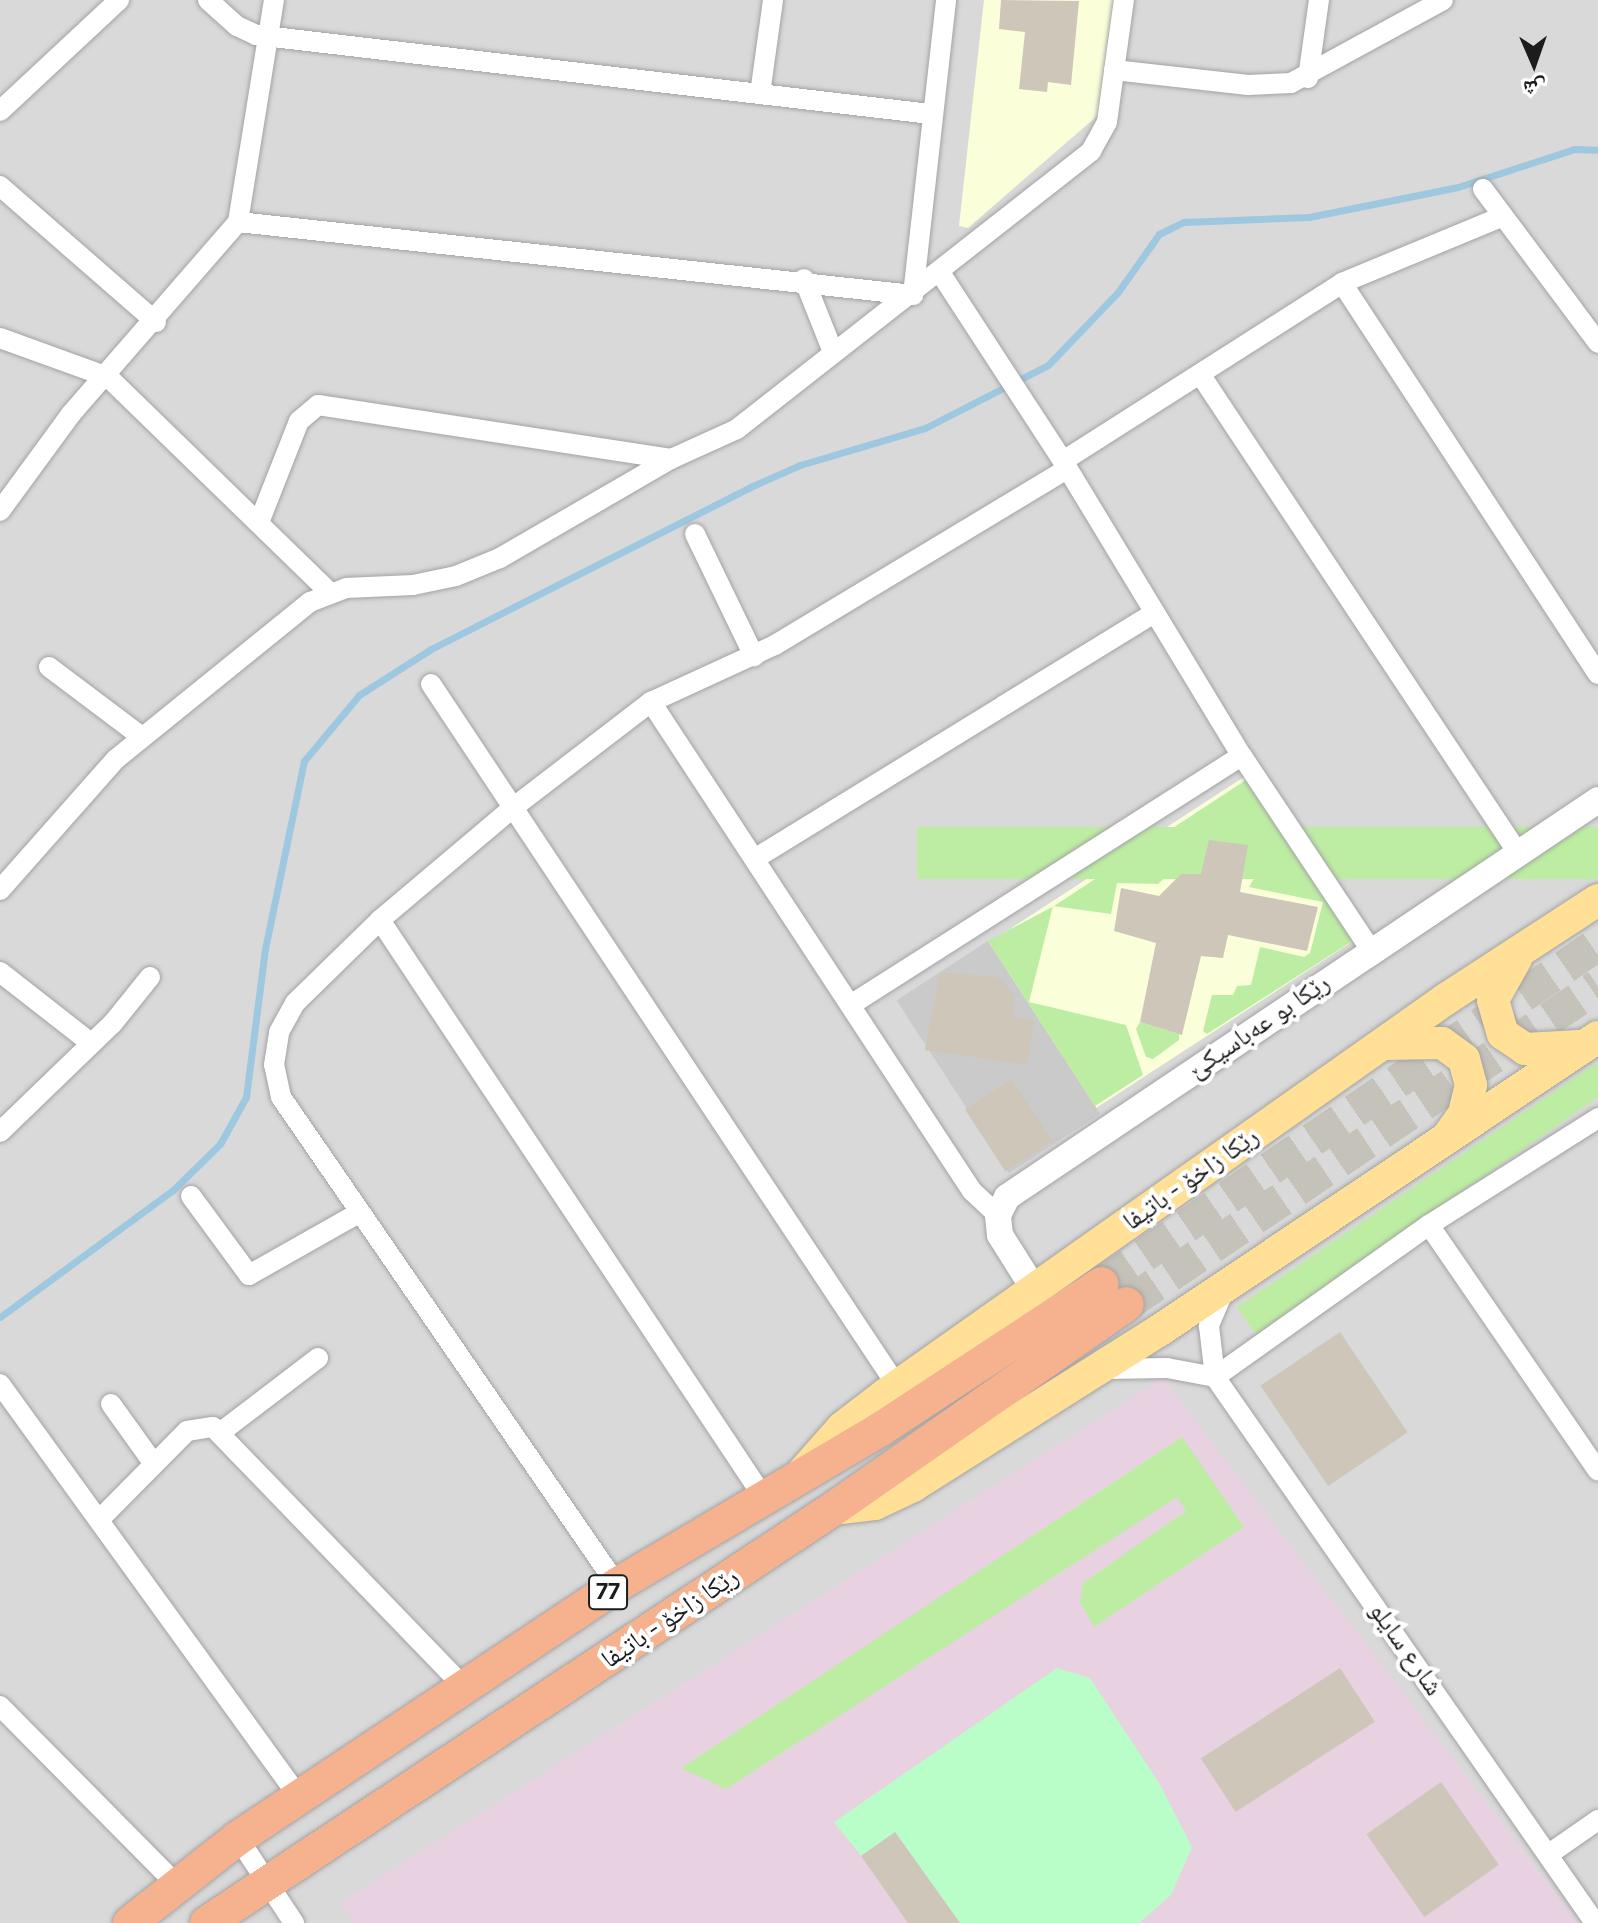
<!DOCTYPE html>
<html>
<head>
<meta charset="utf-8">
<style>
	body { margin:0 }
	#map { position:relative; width:1598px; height:1923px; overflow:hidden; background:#efece1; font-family:Karla,"Noto Naskh Arabic",sans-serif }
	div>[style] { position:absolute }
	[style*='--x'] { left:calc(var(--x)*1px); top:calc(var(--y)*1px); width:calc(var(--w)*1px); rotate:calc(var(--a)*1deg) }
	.residential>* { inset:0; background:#dad9d9; transform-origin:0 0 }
	.industrial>* { inset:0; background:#e8d2e1 }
	.education>* { inset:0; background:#faffda; transform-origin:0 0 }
	.religious>* { inset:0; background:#cacaca; transform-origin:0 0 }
	.grass>* { inset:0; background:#bdeda2; transform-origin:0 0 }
	.park>* { inset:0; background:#b9fdc8 }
	.stream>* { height:7px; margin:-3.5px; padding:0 3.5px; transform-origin:3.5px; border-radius:3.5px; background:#9ec8e0 }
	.building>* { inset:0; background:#cfc6ba; transform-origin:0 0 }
	.trunk-tunnel>* { height:34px; margin-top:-17px; transform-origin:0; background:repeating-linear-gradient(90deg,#c5c2ba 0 34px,transparent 0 51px) }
	.roads { filter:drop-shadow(0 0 2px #a3a3a3) drop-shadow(0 0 2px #a3a3a3) }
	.minor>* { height:20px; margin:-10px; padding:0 10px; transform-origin:10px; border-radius:10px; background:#fff }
	.tertiary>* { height:26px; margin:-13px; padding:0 13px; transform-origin:13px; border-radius:13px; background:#fff }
	.primary>* { height:32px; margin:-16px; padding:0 16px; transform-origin:16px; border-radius:16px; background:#ffe096 }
	.trunk>* { height:34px; margin:-17px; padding:0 17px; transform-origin:17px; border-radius:17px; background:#f6b18e }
	span { translate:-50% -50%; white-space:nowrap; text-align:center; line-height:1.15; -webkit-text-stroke:8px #fff; paint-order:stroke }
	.shield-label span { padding:2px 6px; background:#fff; border:2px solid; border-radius:6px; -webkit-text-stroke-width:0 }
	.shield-label { font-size:24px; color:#1c1c1c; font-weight:700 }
	.street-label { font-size:26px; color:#1c1c1c }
	.north { position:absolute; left:1494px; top:24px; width:80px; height:80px; -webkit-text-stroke:6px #fff; paint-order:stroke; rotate:178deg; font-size:22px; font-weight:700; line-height:32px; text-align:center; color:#1c1c1c }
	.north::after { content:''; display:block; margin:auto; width:28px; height:36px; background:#1c1c1c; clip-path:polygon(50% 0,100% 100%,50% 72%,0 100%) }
</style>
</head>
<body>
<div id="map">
	<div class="residential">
		<i style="left:0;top:0;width:1598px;height:1923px"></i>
	</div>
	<div class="industrial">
		<i style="clip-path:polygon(1163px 1378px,1578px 1923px,353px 1923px,340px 1903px)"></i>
	</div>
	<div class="education">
		<i style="clip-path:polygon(984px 0,1117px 0,1104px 110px,968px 228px,959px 226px)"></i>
		<i style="left:1247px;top:775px;width:197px;height:308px;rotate:57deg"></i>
	</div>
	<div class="religious">
		<i style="left:988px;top:941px;width:206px;height:109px;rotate:57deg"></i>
	</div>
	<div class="grass">
		<i style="clip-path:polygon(1246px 780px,1285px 840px,1275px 846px,1207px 834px,1198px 863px,1179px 865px,1158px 884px,1117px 883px,1111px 914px,1053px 906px,1029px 1002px,1126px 1025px,1143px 1075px,1095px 1106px,988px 941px,1054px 906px)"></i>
		<i style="left:1598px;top:827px;width:52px;height:681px;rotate:90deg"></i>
		<i style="clip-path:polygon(1292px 845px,1354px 940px,1207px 1034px,1203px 1031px,1212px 995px,1233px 995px,1237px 986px,1251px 985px,1260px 947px,1304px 957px,1310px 953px,1323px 902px,1249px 887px,1264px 862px)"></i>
		<i style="clip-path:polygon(1140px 1022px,1179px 1034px,1179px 1040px,1153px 1059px,1146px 1057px,1136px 1029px)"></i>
		<i style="clip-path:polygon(1598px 1062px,1598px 1097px,1256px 1334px,1237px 1307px)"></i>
		<i style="clip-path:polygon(1182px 1437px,1244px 1527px,1094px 1627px,1080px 1602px,1083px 1583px,1186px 1511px,1177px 1497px,726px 1789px,681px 1768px)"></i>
	</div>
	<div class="park">
		<i style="clip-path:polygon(1057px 1668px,1090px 1678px,1159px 1783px,1192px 1847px,1171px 1895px,1139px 1923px,960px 1923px,895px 1832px,861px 1856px,834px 1822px)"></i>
	</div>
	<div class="stream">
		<i style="--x:0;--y:1317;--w:215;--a:-36.3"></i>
		<i style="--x:173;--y:1190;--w:66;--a:-44.4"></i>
		<i style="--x:220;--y:1144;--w:54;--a:-61"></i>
		<i style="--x:246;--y:1097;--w:149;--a:-82.7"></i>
		<i style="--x:265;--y:949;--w:192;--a:-78.3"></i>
		<i style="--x:304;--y:761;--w:86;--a:-50.2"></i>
		<i style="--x:359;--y:695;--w:85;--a:-32.6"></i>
		<i style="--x:431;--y:649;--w:358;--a:-26.9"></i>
		<i style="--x:750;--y:487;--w:55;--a:-23.7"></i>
		<i style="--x:800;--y:465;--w:130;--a:-16.5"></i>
		<i style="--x:925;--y:428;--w:138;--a:-27.1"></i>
		<i style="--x:1048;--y:365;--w:101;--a:-46.2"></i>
		<i style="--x:1118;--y:292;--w:71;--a:-54.7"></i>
		<i style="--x:1159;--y:234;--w:28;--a:-26"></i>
		<i style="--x:1184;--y:222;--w:125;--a:-2.3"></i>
		<i style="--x:1309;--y:217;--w:152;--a:-11.4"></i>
		<i style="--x:1458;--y:187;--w:122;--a:-18.1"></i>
		<i style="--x:1574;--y:149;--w:24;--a:2"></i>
	</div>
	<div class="building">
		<i style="clip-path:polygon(1001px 0,1079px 1px,1071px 85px,1048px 82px,1047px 92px,1019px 89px,1025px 32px,999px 29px)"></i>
		<i style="clip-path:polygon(1209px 840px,1248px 845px,1240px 892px,1318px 907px,1307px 951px,1228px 935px,1223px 958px,1201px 956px,1182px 1035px,1140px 1022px,1156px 943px,1114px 931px,1121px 888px,1159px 896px,1181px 874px,1201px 874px)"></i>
		<i style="clip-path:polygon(940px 972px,999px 977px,1014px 995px,1013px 1017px,1034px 1020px,1027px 1065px,925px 1050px)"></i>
		<i style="left:1012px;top:1079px;width:74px;height:56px;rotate:57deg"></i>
		<i style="left:1340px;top:1332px;width:121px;height:96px;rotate:56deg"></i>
		<i style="left:1340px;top:1668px;width:64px;height:166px;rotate:57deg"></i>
		<i style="left:1441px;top:1782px;width:101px;height:91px;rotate:55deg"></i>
		<i style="clip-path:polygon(895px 1832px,960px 1923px,908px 1923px,861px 1856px)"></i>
	</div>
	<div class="trunk-tunnel">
		<i style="--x:1102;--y:1284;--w:601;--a:-34.43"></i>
		<i style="--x:1127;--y:1304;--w:568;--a:-34.03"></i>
	</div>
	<div class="roads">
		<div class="minor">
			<i style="--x:208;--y:0;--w:39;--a:42"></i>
			<i style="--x:237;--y:26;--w:21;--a:25"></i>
			<i style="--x:256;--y:35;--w:680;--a:6.68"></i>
			<i style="--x:1114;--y:70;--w:135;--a:6.4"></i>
			<i style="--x:1248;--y:85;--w:43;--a:-2.7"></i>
			<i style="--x:1291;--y:83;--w:173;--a:-28.6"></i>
			<i style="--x:1308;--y:78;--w:79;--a:-82"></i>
			<i style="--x:760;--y:94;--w:95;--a:-82.1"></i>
			<i style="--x:0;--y:111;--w:163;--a:-43"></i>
			<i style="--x:0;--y:186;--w:207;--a:41.1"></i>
			<i style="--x:1483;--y:189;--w:192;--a:53.2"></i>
			<i style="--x:238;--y:222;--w:679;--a:6.17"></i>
			<i style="--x:941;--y:274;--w:223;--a:56.9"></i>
			<i style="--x:1063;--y:461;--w:345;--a:58.8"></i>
			<i style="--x:1242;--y:756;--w:233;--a:56.4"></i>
			<i style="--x:804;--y:279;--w:79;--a:68.3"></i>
			<i style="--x:1342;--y:283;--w:467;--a:56.8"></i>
			<i style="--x:913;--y:295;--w:297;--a:-83.6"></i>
			<i style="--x:0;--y:338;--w:115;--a:19.9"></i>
			<i style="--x:108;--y:377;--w:308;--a:44.2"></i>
			<i style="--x:1200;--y:374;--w:575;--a:56.42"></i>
			<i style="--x:1063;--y:461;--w:331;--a:-32.5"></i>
			<i style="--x:1342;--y:283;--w:172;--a:-22.5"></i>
			<i style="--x:0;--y:511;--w:120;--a:-53.8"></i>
			<i style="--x:71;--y:414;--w:254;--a:-49"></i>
			<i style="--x:238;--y:222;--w:225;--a:-80.8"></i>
			<i style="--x:260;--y:520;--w:106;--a:-68.5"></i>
			<i style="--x:299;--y:421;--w:25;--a:-40"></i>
			<i style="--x:318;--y:405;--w:357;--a:8.7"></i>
			<i style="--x:671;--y:459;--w:72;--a:-24.4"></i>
			<i style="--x:737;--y:429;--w:450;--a:-38.1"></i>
			<i style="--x:1091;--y:151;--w:33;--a:-61"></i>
			<i style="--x:1107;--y:122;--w:123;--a:-82.1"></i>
			<i style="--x:695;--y:534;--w:136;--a:64.2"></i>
			<i style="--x:49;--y:667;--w:116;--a:37"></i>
			<i style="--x:431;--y:684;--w:843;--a:56.42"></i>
			<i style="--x:651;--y:702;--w:585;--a:56.72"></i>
			<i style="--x:972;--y:1191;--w:35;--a:43"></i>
			<i style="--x:756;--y:858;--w:468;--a:-31.6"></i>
			<i style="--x:0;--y:890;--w:175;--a:-48.5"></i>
			<i style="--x:116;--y:759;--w:250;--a:-39"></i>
			<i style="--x:310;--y:602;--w:39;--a:-21"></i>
			<i style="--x:346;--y:588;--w:67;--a:-2.6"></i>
			<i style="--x:413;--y:585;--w:44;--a:-11.8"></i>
			<i style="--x:456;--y:576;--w:48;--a:-22.2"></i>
			<i style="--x:500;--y:558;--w:198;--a:-30.1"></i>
			<i style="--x:380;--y:920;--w:694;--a:56.4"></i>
			<i style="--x:0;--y:972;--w:115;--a:38"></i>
			<i style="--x:852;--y:1004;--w:462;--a:-32.5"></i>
			<i style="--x:0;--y:1132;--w:157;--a:-44"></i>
			<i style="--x:113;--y:1023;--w:59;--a:-51.2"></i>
			<i style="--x:191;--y:1196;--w:98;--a:53.7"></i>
			<i style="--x:249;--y:1275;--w:124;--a:-29.5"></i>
			<i style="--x:1429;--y:1225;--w:298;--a:55.5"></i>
			<i style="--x:1224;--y:1290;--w:39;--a:113"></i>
			<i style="--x:1209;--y:1326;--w:51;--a:83.3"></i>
			<i style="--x:1215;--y:1377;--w:665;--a:55.16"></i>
			<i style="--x:1104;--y:1369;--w:63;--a:-0.9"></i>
			<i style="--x:1167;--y:1368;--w:49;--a:10.6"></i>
			<i style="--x:1215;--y:1377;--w:262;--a:-35.4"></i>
			<i style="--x:1429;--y:1225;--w:200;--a:-32.3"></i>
			<i style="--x:0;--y:1384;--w:510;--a:54.1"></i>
			<i style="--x:111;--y:1404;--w:74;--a:54.4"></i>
			<i style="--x:221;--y:1432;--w:122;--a:-37.3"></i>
			<i style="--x:99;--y:1520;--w:125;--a:-45.3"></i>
			<i style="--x:187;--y:1431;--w:26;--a:-9"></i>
			<i style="--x:213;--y:1427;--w:363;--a:46"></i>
			<i style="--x:617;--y:1585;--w:592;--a:-124.55"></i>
			<i style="--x:281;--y:1097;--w:33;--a:-102"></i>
			<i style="--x:274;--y:1065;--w:33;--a:-81"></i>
			<i style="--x:279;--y:1032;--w:33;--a:-61"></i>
			<i style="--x:295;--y:1003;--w:119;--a:-44.3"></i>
			<i style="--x:380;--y:920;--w:170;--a:-40.2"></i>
			<i style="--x:510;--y:810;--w:178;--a:-37.5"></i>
			<i style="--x:651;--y:702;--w:136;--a:-24.7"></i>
			<i style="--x:775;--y:645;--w:341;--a:-31.1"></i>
			<i style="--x:0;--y:1706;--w:250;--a:45.3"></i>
			<i style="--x:238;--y:1838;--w:102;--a:56.6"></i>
			<i style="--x:1549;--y:1854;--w:60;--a:-34.8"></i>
		</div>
		<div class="tertiary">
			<i style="--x:1034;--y:1289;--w:64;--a:-122.2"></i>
			<i style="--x:1000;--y:1235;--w:20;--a:-96"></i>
			<i style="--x:998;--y:1215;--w:20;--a:-63"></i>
			<i style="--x:1007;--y:1197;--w:712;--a:-33.89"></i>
		</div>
		<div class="primary">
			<i style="--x:1516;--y:959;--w:47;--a:119.3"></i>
			<i style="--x:1493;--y:1000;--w:35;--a:74"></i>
			<i style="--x:1503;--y:1034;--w:27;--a:34"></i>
			<i style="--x:1525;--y:1049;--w:54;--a:-3.2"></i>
			<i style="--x:1383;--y:1044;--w:59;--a:-1"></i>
			<i style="--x:1442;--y:1043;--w:27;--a:36"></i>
			<i style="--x:1464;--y:1059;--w:27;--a:75"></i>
			<i style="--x:1471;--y:1085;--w:30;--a:104"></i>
			<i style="--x:1464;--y:1114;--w:26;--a:126"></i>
			<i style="--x:803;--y:1472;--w:59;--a:-48.4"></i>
			<i style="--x:842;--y:1428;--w:56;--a:-37.7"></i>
			<i style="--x:886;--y:1394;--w:685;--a:-35.2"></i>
			<i style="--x:1446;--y:999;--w:181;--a:-33.1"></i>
			<i style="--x:833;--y:1509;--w:42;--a:-6.8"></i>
			<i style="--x:875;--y:1504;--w:42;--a:-25.3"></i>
			<i style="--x:913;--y:1486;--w:292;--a:-32.3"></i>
			<i style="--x:1160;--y:1330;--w:527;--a:-33.78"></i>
		</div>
		<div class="trunk">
			<i style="--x:130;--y:1923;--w:137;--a:-38.2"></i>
			<i style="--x:238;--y:1838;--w:456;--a:-33.7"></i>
			<i style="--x:617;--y:1585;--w:307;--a:-30.6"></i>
			<i style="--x:881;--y:1429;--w:264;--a:-33.3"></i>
			<i style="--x:207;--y:1923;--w:751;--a:-33.48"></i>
			<i style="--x:833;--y:1509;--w:358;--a:-34.9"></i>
		</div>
	</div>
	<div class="shield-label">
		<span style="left:608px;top:1592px">77</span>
	</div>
	<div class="street-label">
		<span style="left:1259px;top:1026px;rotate:-34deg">رێكا بو عه‌باسيكێ</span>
		<span style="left:1191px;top:1179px;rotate:-35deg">رێکا زاخۆ - باتیفا</span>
		<span style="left:670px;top:1618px;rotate:-34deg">رێکا زاخۆ - باتیفا</span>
		<span style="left:1406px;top:1649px;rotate:55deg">شارع سايلو</span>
	</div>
	<div class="north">ش</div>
</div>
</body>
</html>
